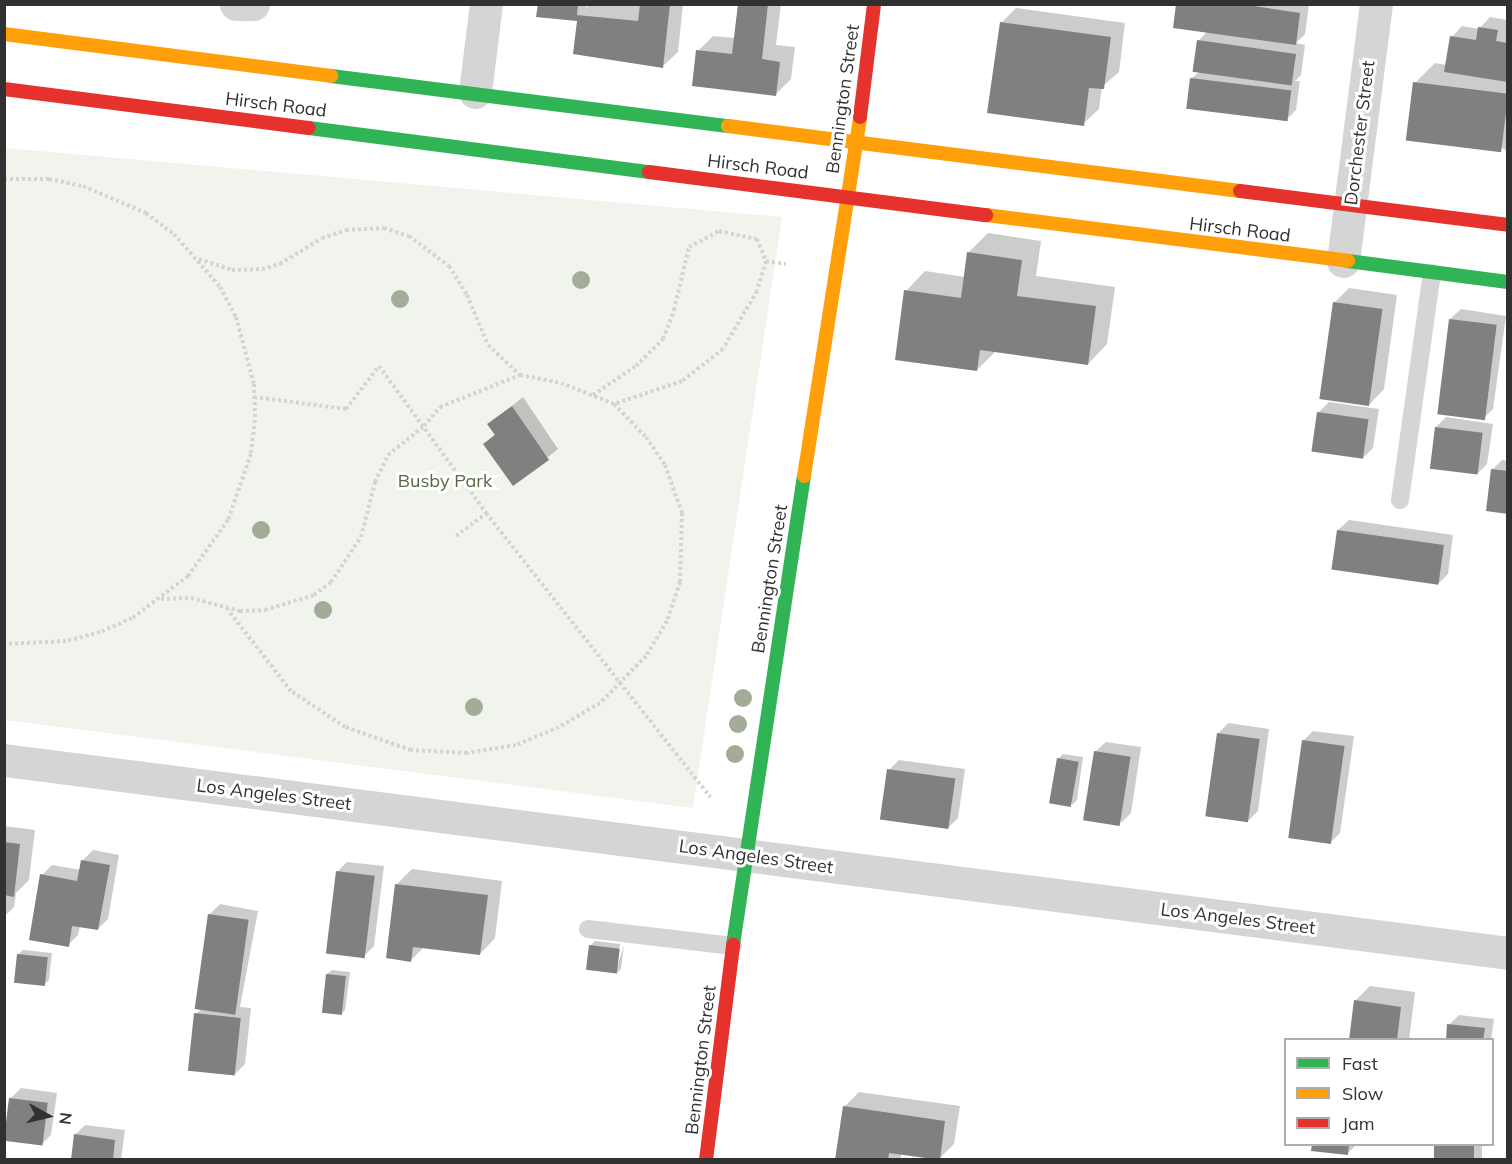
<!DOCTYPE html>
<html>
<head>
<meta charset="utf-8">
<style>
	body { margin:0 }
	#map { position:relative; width:1512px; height:1164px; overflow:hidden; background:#fff; font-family:Mulish,sans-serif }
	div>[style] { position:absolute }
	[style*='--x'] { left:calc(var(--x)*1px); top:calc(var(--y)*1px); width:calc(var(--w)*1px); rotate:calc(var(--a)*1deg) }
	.green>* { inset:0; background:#f1f3ed }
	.shadow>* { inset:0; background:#0003; transform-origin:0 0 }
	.building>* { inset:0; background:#808080; transform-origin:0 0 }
	.path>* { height:4px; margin-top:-2px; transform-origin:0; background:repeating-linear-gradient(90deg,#d4d4d4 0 3px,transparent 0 6px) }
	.lane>* { height:18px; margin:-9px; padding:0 9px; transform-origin:9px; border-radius:9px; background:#d5d5d5 }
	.street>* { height:33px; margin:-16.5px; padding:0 16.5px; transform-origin:16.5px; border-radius:16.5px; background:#d5d5d5 }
	.fast>* { height:14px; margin:-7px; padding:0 7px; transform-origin:7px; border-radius:7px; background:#30b455 }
	.slow>* { height:14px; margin:-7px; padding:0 7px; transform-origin:7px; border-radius:7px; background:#ff9f0a }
	.jam>* { height:14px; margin:-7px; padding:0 7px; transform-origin:7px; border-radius:7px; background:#e5322d }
	.trees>* { width:18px; height:18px; margin:-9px; border-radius:50%; background:#a3ac98 }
	span { translate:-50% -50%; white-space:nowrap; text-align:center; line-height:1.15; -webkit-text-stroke:6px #fff; paint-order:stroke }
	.street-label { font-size:18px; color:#313131 }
	.park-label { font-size:18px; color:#576843 }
	.frame { position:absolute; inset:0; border:6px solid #313131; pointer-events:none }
	.legend { position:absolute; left:1284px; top:1038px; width:210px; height:108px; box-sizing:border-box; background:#fff; border:2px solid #adadad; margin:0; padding:8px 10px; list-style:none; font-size:18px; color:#313131 }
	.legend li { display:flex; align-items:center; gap:12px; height:30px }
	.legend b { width:30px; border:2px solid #adadad }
	.north { position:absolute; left:18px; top:1086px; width:60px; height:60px; -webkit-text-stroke:4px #fff; paint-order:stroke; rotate:98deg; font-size:16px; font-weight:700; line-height:24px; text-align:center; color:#313131 }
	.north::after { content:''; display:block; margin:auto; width:21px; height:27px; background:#313131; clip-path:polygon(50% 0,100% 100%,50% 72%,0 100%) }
</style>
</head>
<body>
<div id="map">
	<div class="green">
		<i style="clip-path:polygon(5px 148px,782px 217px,693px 808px,5px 720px)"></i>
	</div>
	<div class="shadow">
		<i style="clip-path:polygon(539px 4px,587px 4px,586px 8px,590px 4px,683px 4px,678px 52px,662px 67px,579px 16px)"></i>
		<i style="clip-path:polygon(739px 4px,781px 4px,776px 45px,795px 47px,791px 79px,776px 94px,698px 51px,713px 36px,735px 38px)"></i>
		<i style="clip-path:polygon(1178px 4px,1309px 4px,1305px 34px,1296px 43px,1305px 45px,1301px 75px,1295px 81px,1300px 81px,1296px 110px,1286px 120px,1192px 78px,1199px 72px,1198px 41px,1208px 31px)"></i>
		<i style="clip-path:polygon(1016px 8px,1125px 23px,1119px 72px,1102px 87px,1099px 109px,1083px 124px,1001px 23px)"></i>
		<i style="clip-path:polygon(1490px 17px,1507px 20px,1508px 152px,1415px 83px,1435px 63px,1447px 65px,1452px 37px,1462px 26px,1479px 29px)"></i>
		<i style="clip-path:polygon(988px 233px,1041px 241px,1036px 276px,1115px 287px,1107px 344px,1088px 364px,996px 351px,977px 370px,906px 291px,925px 271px,965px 277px,968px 253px)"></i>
		<i style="clip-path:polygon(1349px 288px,1397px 295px,1384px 389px,1369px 405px,1334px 303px)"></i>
		<i style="clip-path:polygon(1461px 309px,1506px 316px,1493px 409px,1483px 419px,1450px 319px)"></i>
		<i style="clip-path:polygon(523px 397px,558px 449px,514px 484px,485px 444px,496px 433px,489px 424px)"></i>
		<i style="clip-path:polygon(1329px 402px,1379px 409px,1373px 448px,1363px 458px,1319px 412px)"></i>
		<i style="clip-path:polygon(1446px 417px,1493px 424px,1487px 464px,1477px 474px,1436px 427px)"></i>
		<i style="clip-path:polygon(1502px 460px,1508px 461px,1508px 512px,1492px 470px)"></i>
		<i style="clip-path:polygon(1349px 520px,1453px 535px,1448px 574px,1438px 584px,1338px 530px)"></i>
		<i style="clip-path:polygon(1228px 723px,1269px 729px,1258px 811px,1248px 821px,1218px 734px)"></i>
		<i style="clip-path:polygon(1313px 731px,1354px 736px,1340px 833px,1330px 843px,1303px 741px)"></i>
		<i style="clip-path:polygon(1106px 742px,1141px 747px,1131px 813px,1121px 823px,1095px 752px)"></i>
		<i style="clip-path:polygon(1063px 754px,1083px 757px,1077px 800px,1072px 805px,1058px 759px)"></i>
		<i style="clip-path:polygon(899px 760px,965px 769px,958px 818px,948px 828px,889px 770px)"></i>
		<i style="clip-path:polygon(4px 826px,35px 830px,29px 880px,16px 893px,14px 907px,4px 917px)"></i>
		<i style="clip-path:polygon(93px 850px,119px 855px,108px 919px,98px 929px,80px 926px,78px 935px,68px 945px,42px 875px,52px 865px,81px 870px,82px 861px)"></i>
		<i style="clip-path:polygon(347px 862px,384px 866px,374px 946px,364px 956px,337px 872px)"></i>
		<i style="clip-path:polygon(412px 869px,502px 881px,495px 938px,480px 954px,424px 947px,411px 960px,397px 884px)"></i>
		<i style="clip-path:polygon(220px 904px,258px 911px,240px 1007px,251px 1008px,245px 1064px,235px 1074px,196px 1014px,201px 1009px,210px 914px)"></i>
		<i style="clip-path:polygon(595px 941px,620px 944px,616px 970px,624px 945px,621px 969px,616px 974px,591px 945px)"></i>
		<i style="clip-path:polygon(23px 950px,52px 953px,49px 980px,44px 985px,18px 955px)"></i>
		<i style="clip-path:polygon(332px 970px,350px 972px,345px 1010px,341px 1014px,327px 974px)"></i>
		<i style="clip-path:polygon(1370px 986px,1415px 992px,1409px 1040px,1350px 1040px,1355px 1001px)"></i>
		<i style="clip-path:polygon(1459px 1015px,1494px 1019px,1491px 1040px,1447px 1040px,1449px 1025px)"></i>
		<i style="clip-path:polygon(21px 1088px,57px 1093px,51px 1135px,41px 1145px,5px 1140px,11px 1098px)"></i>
		<i style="clip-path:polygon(859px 1092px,960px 1106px,954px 1144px,939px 1159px,901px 1154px,901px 1160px,837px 1160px,844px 1107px)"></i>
		<i style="clip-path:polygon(85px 1125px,125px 1130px,121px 1160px,72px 1160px,75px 1135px)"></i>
		<i style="clip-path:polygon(1314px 1144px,1357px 1144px,1347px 1154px)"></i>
		<i style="left:1435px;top:1144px;width:47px;height:16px"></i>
	</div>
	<div class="building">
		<i style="clip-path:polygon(538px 4px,578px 4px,577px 15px,638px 21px,640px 4px,670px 4px,663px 68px,573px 54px,577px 21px,536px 17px)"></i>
		<i style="clip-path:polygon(738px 4px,768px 4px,762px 59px,780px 62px,776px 96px,692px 86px,696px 50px,732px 54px)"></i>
		<i style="clip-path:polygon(1176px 4px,1241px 4px,1300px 13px,1296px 45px,1173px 28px)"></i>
		<i style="clip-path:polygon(1000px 22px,1111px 37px,1104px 89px,1089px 88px,1084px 126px,987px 113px)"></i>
		<i style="clip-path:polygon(1478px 27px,1498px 30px,1496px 41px,1508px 43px,1508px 82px,1444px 72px,1450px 36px,1476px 40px)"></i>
		<i style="left:1197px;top:40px;width:100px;height:32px;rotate:8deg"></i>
		<i style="left:1190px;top:78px;width:102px;height:31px;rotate:7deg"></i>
		<i style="left:1413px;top:82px;width:96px;height:59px;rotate:7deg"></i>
		<i style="clip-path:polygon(967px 252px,1022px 260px,1017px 296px,1096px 306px,1088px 365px,980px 350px,977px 371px,895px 360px,904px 290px,961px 298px)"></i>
		<i style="left:1333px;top:302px;width:50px;height:98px;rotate:8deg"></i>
		<i style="left:1449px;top:319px;width:48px;height:96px;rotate:7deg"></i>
		<i style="clip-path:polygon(512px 406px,549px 460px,513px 486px,483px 444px,495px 435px,487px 424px)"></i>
		<i style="left:1317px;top:412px;width:52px;height:40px;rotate:8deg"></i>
		<i style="left:1435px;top:427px;width:48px;height:42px;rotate:7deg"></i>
		<i style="clip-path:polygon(1491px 469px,1508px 471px,1508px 514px,1486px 511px)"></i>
		<i style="left:1337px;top:530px;width:108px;height:40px;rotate:8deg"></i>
		<i style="left:1217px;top:733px;width:43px;height:84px;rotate:8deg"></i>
		<i style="left:1302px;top:740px;width:43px;height:99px;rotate:8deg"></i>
		<i style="left:1094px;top:751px;width:37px;height:70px;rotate:9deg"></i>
		<i style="left:1057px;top:758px;width:22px;height:46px;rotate:10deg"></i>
		<i style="left:887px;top:769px;width:69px;height:51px;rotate:8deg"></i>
		<i style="clip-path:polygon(4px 842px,20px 844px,14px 897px,4px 895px)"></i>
		<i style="clip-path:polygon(81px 860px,110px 865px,98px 930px,72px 926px,69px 947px,29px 940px,40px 874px,77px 881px)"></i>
		<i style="left:336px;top:871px;width:39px;height:83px;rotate:7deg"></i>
		<i style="clip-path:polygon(395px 884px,488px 895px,480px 955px,413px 947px,411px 962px,386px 958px)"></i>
		<i style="left:208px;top:914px;width:41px;height:96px;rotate:8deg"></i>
		<i style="left:589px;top:945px;width:31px;height:25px;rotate:7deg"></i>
		<i style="left:17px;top:954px;width:31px;height:29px;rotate:6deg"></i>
		<i style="left:326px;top:974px;width:20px;height:39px;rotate:6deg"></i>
		<i style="clip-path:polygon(1354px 1000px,1401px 1007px,1397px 1040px,1349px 1040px)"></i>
		<i style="left:194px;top:1013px;width:47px;height:58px;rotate:6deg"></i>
		<i style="clip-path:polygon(1447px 1024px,1485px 1028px,1483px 1040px,1446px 1040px)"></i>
		<i style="left:9px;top:1098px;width:39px;height:43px;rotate:7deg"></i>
		<i style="clip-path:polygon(843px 1106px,945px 1121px,940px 1160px,889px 1153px,888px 1160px,835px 1160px)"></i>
		<i style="clip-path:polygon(74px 1134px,115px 1140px,113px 1160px,71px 1160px)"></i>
		<i style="clip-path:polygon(1312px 1144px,1349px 1144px,1348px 1155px,1311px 1151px)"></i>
		<i style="left:1434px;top:1144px;width:40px;height:16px"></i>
	</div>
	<div class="path">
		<i style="--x:4;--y:179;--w:45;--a:0"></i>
		<i style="--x:49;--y:179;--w:35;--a:12"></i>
		<i style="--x:83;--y:186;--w:69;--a:23.2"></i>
		<i style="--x:146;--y:213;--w:35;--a:37"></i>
		<i style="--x:174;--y:234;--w:70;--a:49"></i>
		<i style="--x:220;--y:287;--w:34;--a:62"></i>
		<i style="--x:236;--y:317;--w:69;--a:75"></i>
		<i style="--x:254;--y:384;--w:36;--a:88"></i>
		<i style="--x:255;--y:420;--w:34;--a:97"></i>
		<i style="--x:251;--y:454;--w:70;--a:109.2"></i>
		<i style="--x:228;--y:520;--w:69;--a:125.5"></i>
		<i style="--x:188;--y:576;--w:70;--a:143.1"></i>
		<i style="--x:132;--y:618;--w:35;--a:156"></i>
		<i style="--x:100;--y:632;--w:35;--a:165"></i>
		<i style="--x:66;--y:641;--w:62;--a:177.2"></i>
		<i style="--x:199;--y:259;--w:35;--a:18"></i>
		<i style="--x:232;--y:270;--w:30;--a:-2"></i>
		<i style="--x:262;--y:269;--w:19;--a:-16"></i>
		<i style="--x:280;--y:264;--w:49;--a:-31.8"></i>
		<i style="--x:322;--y:238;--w:25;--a:-18"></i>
		<i style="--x:346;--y:230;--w:38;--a:-3"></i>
		<i style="--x:384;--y:228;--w:26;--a:18"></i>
		<i style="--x:409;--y:236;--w:50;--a:36.9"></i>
		<i style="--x:449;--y:266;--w:34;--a:58"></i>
		<i style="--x:467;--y:295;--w:54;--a:67.2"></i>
		<i style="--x:488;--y:345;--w:44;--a:43.2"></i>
		<i style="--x:766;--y:261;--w:20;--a:9"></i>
		<i style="--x:593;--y:395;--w:52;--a:-34"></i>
		<i style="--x:636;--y:366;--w:38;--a:-45"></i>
		<i style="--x:663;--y:339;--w:31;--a:-69"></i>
		<i style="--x:674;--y:310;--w:65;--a:-76.6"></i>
		<i style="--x:689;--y:247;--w:34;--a:-28"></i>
		<i style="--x:719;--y:231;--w:39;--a:12"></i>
		<i style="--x:757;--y:239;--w:24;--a:68"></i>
		<i style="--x:766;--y:261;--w:31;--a:107"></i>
		<i style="--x:757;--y:291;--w:67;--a:120.4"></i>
		<i style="--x:723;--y:349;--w:52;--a:142"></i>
		<i style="--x:682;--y:381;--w:72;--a:161.3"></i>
		<i style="--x:254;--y:397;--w:93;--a:7.4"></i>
		<i style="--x:346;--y:409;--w:54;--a:-52.5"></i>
		<i style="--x:379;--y:366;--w:182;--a:53.9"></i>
		<i style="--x:486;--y:513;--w:362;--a:51.7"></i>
		<i style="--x:456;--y:536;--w:38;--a:-37"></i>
		<i style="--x:161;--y:599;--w:30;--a:-2"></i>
		<i style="--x:191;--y:598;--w:51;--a:14.9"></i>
		<i style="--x:240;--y:611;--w:25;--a:-2"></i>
		<i style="--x:265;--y:610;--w:51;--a:-17"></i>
		<i style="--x:314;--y:595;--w:21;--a:-37"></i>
		<i style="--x:331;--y:582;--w:54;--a:-56.3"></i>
		<i style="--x:361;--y:537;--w:57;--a:-75.7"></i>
		<i style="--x:375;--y:482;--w:30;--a:-64"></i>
		<i style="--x:388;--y:455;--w:46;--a:-38.9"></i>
		<i style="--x:424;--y:426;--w:25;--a:-50"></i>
		<i style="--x:440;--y:407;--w:86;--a:-21.8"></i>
		<i style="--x:520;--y:375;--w:42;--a:11"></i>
		<i style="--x:561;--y:383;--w:57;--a:21.6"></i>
		<i style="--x:614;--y:404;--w:46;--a:45.9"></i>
		<i style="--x:646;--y:437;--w:34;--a:56"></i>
		<i style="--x:665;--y:465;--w:51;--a:70.5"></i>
		<i style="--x:682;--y:513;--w:69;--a:91.7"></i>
		<i style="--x:680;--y:582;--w:41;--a:108.4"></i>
		<i style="--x:667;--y:621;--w:41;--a:121"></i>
		<i style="--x:646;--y:656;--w:66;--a:134.4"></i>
		<i style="--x:600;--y:703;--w:48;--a:149.7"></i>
		<i style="--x:559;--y:727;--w:47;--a:157.3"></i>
		<i style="--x:516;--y:745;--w:50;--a:170.7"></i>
		<i style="--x:467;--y:753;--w:56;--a:-176.9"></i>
		<i style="--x:411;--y:750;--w:70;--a:-160.8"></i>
		<i style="--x:345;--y:727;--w:65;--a:-146.3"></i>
		<i style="--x:291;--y:691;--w:103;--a:-127.9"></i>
	</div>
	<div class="lane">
		<i style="--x:1400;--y:500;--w:229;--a:-82"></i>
		<i style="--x:588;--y:929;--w:146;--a:6.7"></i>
	</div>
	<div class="street">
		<i style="--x:236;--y:4;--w:17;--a:0"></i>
		<i style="--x:475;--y:92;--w:89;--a:-82.9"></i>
		<i style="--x:1343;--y:261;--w:259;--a:-82.7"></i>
		<i style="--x:4;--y:760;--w:1516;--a:7.31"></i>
	</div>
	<div class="fast">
		<i style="--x:331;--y:76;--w:400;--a:7.2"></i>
		<i style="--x:309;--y:128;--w:343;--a:7.4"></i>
		<i style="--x:1348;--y:261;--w:161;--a:7.5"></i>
		<i style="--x:733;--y:945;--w:474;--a:-81.4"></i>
	</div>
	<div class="slow">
		<i style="--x:4;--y:34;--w:330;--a:7.3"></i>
		<i style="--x:728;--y:126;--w:516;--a:7.24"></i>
		<i style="--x:986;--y:215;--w:365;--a:7.2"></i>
		<i style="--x:804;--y:476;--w:363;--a:-81.1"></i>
	</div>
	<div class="jam">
		<i style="--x:4;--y:89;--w:307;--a:7.3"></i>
		<i style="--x:860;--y:117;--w:114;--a:-82.9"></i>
		<i style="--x:649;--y:172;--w:340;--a:7.3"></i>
		<i style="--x:1240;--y:191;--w:270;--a:7.2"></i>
		<i style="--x:706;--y:1160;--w:217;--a:-82.8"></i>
	</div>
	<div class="trees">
		<i style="left:581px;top:280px"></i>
		<i style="left:400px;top:299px"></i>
		<i style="left:261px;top:530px"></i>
		<i style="left:323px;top:610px"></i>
		<i style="left:743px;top:698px"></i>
		<i style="left:474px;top:707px"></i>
		<i style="left:738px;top:724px"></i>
		<i style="left:735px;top:754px"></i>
	</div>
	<div class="street-label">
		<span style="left:843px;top:99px;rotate:-82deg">Bennington Street</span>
		<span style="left:276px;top:105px;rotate:7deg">Hirsch Road</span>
		<span style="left:1360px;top:133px;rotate:-83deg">Dorchester Street</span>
		<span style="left:758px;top:167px;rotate:7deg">Hirsch Road</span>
		<span style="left:1240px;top:230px;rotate:7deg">Hirsch Road</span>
		<span style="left:770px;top:579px;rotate:-81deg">Bennington Street</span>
		<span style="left:274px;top:795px;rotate:7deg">Los Angeles Street</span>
		<span style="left:756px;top:857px;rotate:8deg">Los Angeles Street</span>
		<span style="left:1238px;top:919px;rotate:7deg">Los Angeles Street</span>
		<span style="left:701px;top:1060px;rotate:-83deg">Bennington Street</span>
	</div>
	<div class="park-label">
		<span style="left:445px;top:481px">Busby Park</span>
	</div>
	<div class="frame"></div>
	<ul class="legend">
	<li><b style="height:8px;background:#30b455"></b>Fast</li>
	<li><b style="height:8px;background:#ff9f0a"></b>Slow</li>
	<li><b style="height:8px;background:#e5322d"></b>Jam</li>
	</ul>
	<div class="north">N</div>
</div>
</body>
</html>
